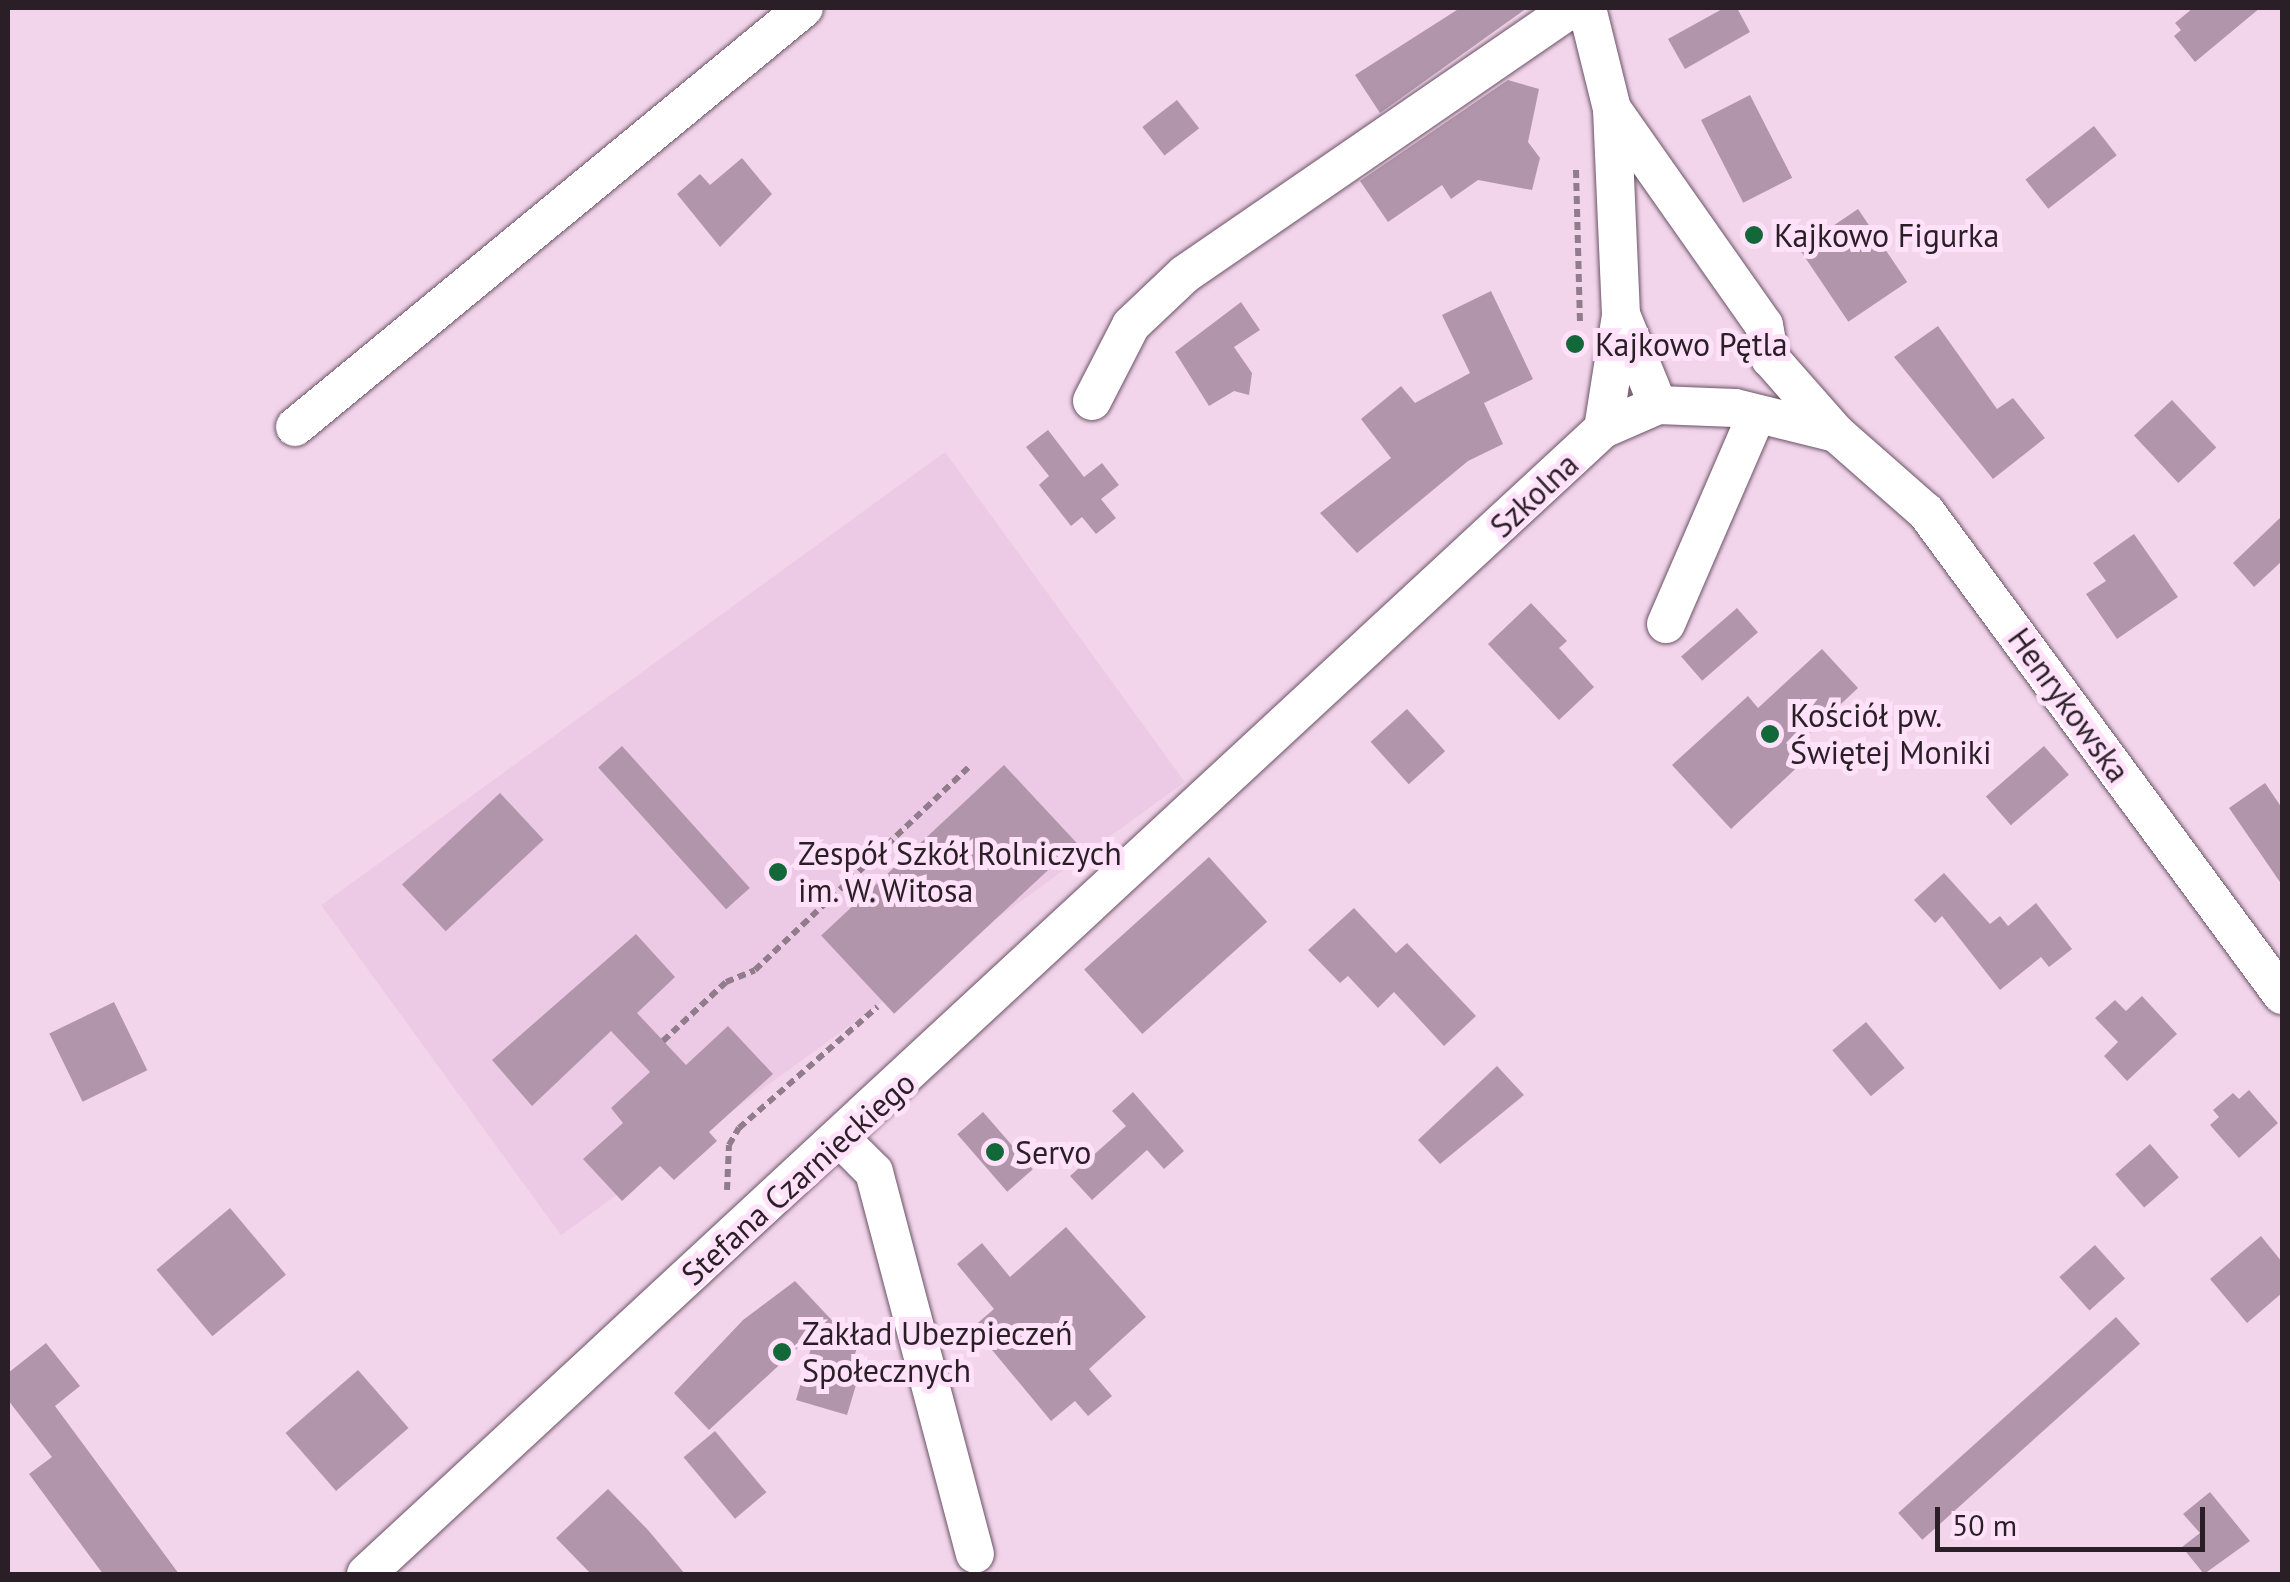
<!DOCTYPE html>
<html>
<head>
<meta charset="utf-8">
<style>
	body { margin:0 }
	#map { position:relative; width:2290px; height:1582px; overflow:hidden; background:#f2d5eb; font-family:"PT Sans",sans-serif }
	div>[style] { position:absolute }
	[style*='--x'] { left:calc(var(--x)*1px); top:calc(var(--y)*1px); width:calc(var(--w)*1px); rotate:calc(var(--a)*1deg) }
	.built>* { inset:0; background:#ecc9e4; transform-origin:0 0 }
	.building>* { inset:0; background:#b196ab; transform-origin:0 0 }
	.path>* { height:6px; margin-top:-3px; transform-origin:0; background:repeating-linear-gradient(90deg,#907c8b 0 8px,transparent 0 13px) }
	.roads { filter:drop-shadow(0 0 2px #6b5366) drop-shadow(0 0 2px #6b5366) }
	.minor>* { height:38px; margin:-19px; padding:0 19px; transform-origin:19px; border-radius:19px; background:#fff }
	.dots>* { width:28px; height:28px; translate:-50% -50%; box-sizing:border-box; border:5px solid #ffe2f9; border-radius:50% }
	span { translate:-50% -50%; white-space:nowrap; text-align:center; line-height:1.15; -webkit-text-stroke:10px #ffe2f9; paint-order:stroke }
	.poi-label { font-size:32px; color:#2a1f27 }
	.left { translate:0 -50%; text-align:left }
	.street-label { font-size:32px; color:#2a1f27 }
	.frame { position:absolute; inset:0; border:10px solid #2a1f27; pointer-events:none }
	.scale { position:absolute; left:1935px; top:1507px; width:270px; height:45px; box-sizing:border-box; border:5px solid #2a1f27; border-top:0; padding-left:12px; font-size:30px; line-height:35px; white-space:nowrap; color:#2a1f27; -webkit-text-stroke:8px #ffe2f9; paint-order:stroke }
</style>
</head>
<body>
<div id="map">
	<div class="built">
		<i style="left:945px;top:452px;width:408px;height:771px;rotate:54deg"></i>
	</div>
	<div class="building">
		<i style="clip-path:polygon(1460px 8px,1527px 8px,1380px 113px,1355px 75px)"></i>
		<i style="clip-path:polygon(1724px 8px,1737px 8px,1750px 32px,1685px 69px,1668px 39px)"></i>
		<i style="clip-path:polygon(2193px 8px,2260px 8px,2195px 62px,2174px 36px,2181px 30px,2175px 23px)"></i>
		<i style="clip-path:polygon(1508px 80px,1539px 89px,1528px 142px,1540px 158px,1532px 190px,1478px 180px,1451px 199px,1442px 185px,1388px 222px,1360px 181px)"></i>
		<i style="left:1750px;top:95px;width:93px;height:55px;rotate:63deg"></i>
		<i style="left:1177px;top:100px;width:36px;height:44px;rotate:52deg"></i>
		<i style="left:2094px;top:126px;width:37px;height:87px;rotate:52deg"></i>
		<i style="clip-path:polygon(742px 158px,772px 194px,720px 247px,677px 194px,700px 174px,710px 185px)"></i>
		<i style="left:1858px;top:209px;width:88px;height:71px;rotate:56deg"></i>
		<i style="clip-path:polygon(1491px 291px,1533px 379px,1484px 403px,1503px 444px,1468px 461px,1357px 553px,1320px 513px,1391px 458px,1361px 419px,1401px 386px,1415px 403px,1470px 373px,1442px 315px)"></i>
		<i style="clip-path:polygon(1241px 302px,1260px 330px,1234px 347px,1252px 373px,1249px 395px,1234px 391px,1209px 406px,1175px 352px)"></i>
		<i style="clip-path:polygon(1938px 326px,1997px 409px,2013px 398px,2045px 438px,1993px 479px,1894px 357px)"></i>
		<i style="left:2172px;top:400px;width:65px;height:52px;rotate:47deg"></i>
		<i style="clip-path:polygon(1048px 430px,1084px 477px,1102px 463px,1119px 485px,1101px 499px,1116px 518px,1096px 534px,1082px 517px,1071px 526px,1039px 485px,1049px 476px,1026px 447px)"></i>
		<i style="clip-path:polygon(2282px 516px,2282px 561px,2254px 587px,2233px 563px)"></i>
		<i style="clip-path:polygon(2134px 534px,2178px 597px,2117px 639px,2086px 594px,2106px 581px,2093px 563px)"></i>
		<i style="clip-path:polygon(1531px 603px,1567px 641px,1559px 648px,1594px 687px,1559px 720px,1488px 644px)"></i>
		<i style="left:1737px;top:608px;width:32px;height:74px;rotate:49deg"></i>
		<i style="clip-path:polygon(1822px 649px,1858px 688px,1795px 747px,1806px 759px,1731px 829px,1672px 765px,1748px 696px,1758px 708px)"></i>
		<i style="left:1407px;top:709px;width:57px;height:49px;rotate:48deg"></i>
		<i style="left:622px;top:746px;width:191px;height:32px;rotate:48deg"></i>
		<i style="left:2044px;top:746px;width:38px;height:77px;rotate:49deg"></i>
		<i style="left:1004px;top:765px;width:107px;height:250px;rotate:47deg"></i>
		<i style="clip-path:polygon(2265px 783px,2282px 808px,2282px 885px,2229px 808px)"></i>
		<i style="left:500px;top:793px;width:64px;height:134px;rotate:47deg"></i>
		<i style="left:1209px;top:857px;width:87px;height:168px;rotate:48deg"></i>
		<i style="clip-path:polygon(1944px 873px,1990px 924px,2000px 916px,2008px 926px,2036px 903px,2072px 949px,2049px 967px,2041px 957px,2000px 990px,1942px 916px,1935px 923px,1914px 900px)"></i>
		<i style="clip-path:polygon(1354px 908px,1396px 953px,1407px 943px,1476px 1016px,1444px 1046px,1394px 992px,1378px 1008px,1348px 976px,1340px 983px,1308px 950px)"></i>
		<i style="clip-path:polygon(636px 934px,675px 977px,637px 1013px,686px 1065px,728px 1026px,773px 1074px,709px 1132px,717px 1141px,674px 1180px,660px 1166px,622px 1201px,583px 1159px,623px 1123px,611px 1108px,650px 1072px,611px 1031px,532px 1106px,492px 1060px)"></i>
		<i style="clip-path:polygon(2142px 996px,2177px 1034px,2127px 1081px,2104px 1056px,2118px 1042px,2095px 1018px,2115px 1000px,2126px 1011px)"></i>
		<i style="left:114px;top:1002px;width:76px;height:72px;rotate:64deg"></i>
		<i style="left:1866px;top:1022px;width:60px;height:44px;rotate:50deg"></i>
		<i style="clip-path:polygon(1497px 1066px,1524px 1095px,1440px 1164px,1418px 1140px)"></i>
		<i style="clip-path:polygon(2249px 1090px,2278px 1123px,2239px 1158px,2210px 1125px,2219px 1117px,2213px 1110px,2233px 1093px,2239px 1099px)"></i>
		<i style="clip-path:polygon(1133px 1092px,1184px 1151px,1164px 1169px,1147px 1150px,1092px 1200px,1070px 1176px,1126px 1126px,1112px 1111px)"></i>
		<i style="left:983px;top:1112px;width:76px;height:34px;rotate:49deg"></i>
		<i style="left:2150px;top:1144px;width:44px;height:46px;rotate:49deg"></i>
		<i style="left:230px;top:1208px;width:87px;height:96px;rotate:50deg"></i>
		<i style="clip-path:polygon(1066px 1227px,1146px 1317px,1089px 1369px,1112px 1396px,1088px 1416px,1075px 1401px,1051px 1421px,973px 1327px,994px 1309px,957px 1264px,982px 1243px,1010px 1277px)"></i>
		<i style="clip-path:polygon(2261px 1236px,2282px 1262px,2282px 1293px,2247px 1323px,2210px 1279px)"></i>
		<i style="left:2095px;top:1245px;width:45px;height:48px;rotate:48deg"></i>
		<i style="clip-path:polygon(795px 1281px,857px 1347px,854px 1358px,862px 1365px,847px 1415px,796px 1400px,816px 1331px,709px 1430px,674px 1393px,743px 1320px)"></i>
		<i style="left:2116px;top:1317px;width:36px;height:293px;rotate:48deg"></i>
		<i style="clip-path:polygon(46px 1343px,80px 1386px,55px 1406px,179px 1574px,103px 1574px,29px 1474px,52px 1457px,8px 1400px,8px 1373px)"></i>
		<i style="left:358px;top:1370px;width:77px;height:96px;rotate:49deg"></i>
		<i style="left:715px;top:1431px;width:80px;height:41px;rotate:50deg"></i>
		<i style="clip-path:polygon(608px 1489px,648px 1530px,685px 1574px,591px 1574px,556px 1538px)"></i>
		<i style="clip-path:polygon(2210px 1492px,2250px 1541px,2204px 1574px,2182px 1547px,2200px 1533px,2183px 1514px)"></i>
	</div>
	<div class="path">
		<i style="--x:1576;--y:170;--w:152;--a:88.5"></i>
		<i style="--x:663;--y:1041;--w:86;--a:-43.1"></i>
		<i style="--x:726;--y:982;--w:31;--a:-22"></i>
		<i style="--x:755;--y:970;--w:298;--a:-43.5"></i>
		<i style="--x:727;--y:1190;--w:45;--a:-87.5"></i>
		<i style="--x:729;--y:1145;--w:20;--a:-60"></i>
		<i style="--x:739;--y:1128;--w:184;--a:-41.2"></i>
	</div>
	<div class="roads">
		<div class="minor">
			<i style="--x:1612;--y:109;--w:264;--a:54.9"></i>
			<i style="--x:1764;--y:325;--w:34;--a:80"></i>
			<i style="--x:1770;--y:358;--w:100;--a:48.7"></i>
			<i style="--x:1836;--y:433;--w:120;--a:41.3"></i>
			<i style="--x:1926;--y:512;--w:600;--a:53.61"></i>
			<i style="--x:1622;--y:317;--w:95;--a:67.8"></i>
			<i style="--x:1092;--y:401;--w:85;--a:-62.8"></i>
			<i style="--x:1131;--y:325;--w:74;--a:-43.4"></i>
			<i style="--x:1185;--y:274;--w:461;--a:-34.5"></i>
			<i style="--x:1565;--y:13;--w:20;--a:-15"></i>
			<i style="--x:295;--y:427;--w:659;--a:-39.46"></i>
			<i style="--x:1603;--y:429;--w:60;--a:-23.6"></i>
			<i style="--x:1658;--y:405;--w:77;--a:2.2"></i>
			<i style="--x:1735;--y:408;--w:104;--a:13.9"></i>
			<i style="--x:1666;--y:624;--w:229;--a:-66.6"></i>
			<i style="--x:842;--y:1140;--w:45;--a:45"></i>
			<i style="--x:874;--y:1172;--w:395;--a:75.2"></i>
			<i style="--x:366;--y:1574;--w:1686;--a:-42.79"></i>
			<i style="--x:1603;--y:429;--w:115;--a:-81"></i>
			<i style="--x:1621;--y:315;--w:206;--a:-92.5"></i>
			<i style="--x:1612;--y:109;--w:104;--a:-103.9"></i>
		</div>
	</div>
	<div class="dots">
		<i style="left:1754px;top:235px;background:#136839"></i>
		<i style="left:1575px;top:344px;background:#136839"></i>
		<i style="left:1770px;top:734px;background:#136839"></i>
		<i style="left:778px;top:872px;background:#136839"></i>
		<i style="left:995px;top:1152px;background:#136839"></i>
		<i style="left:782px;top:1352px;background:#136839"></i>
	</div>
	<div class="poi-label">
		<span class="left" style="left:1774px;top:235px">Kajkowo Figurka</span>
		<span class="left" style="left:1595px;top:344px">Kajkowo Pętla</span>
		<span class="left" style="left:1790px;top:734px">Kościół pw.<br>Świętej Moniki</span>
		<span class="left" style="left:798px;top:872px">Zespół Szkół Rolniczych<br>im. W. Witosa</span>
		<span class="left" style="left:1015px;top:1152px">Servo</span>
		<span class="left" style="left:802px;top:1352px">Zakład Ubezpieczeń<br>Społecznych</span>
	</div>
	<div class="street-label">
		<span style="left:1534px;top:495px;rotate:-43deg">Szkolna</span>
		<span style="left:2069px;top:705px;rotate:54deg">Henrykowska</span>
		<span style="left:798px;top:1178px;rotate:-42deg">Stefana Czarnieckiego</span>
	</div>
	<div class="frame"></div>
	<div class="scale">50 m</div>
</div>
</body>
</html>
